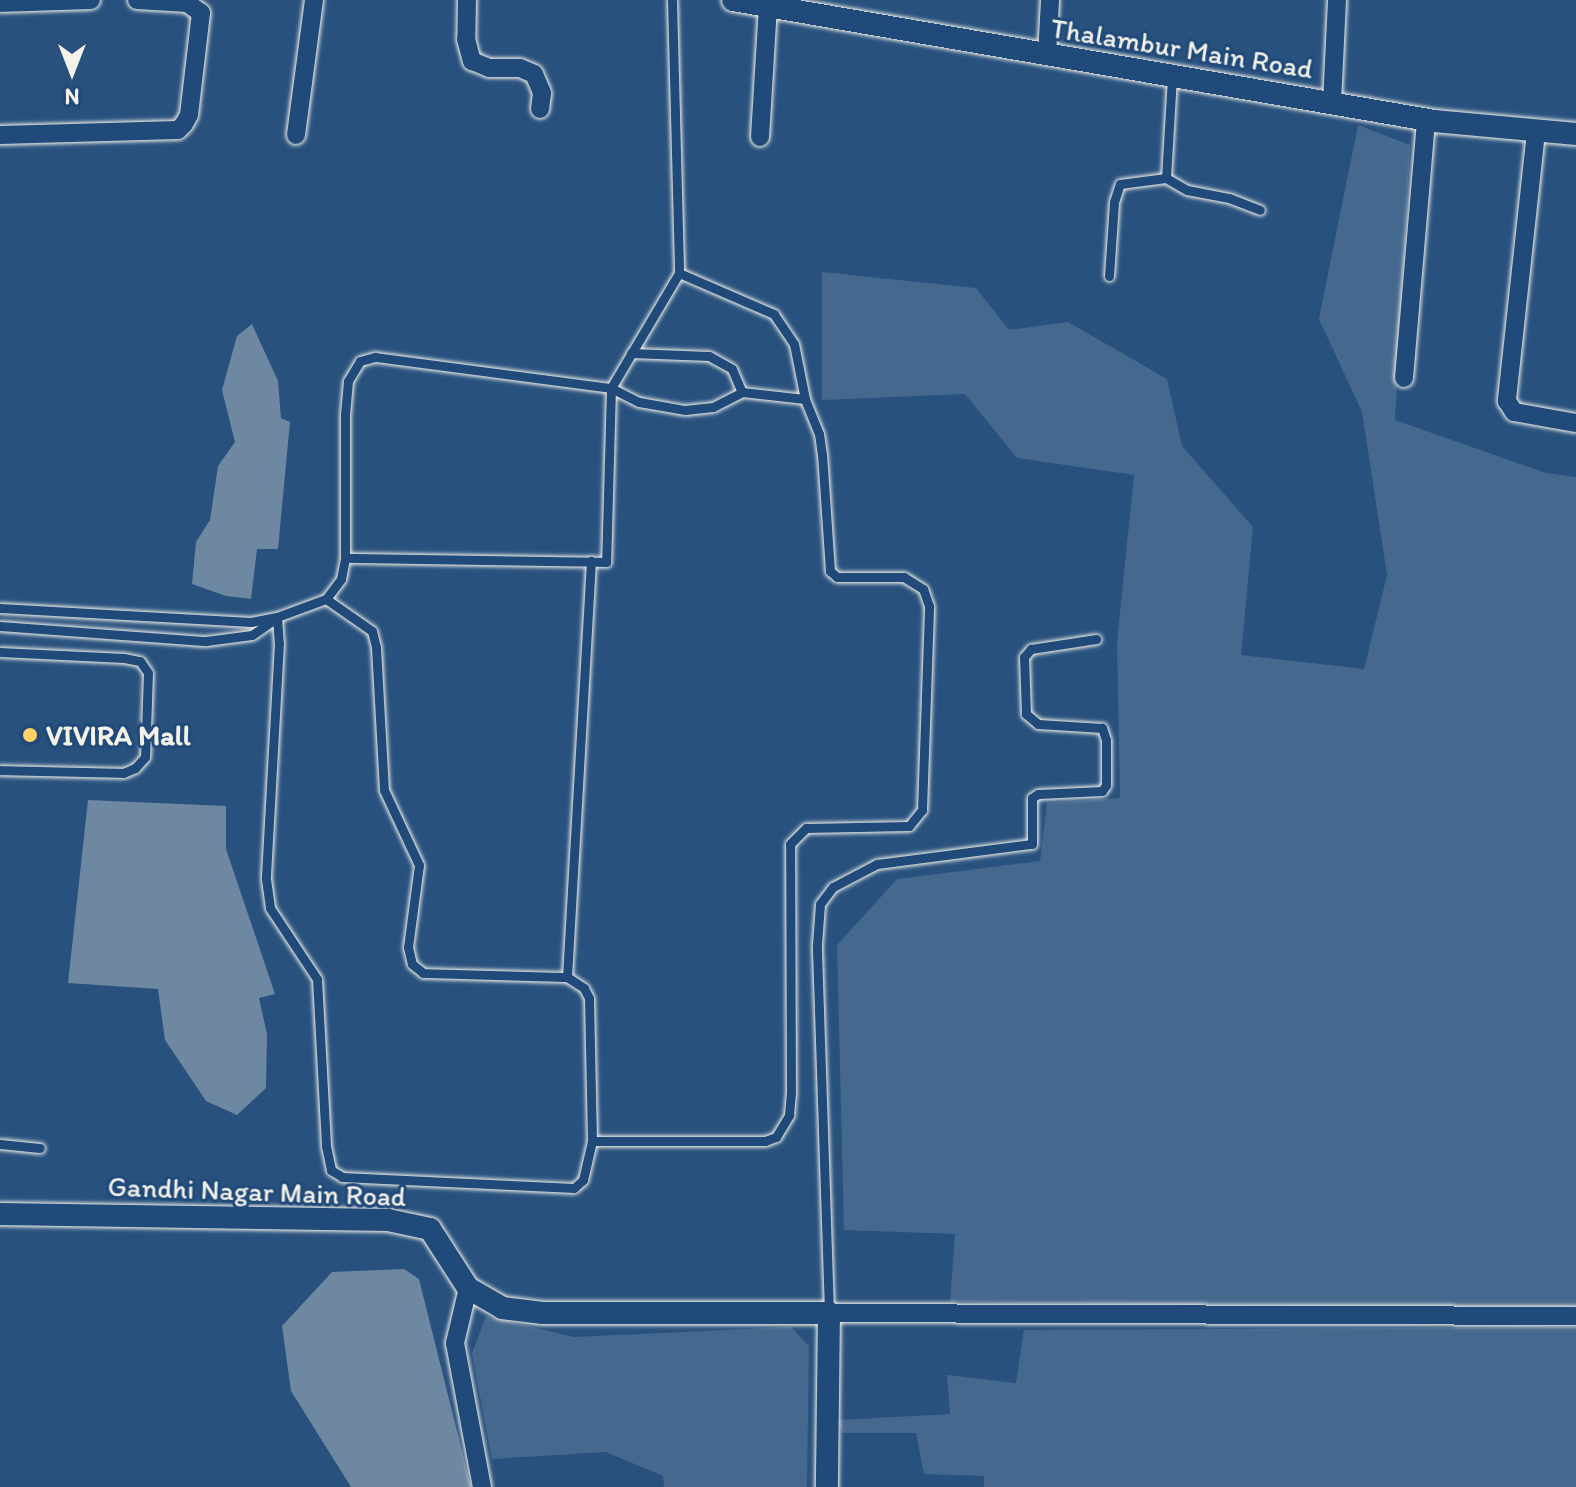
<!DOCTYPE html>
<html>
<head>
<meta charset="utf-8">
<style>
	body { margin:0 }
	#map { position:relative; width:1576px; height:1487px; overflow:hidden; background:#28517e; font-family:Itim,sans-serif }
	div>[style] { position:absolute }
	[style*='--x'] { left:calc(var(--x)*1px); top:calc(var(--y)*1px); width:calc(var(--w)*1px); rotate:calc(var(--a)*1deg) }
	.green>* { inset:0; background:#45688e }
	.water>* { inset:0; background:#6e88a2 }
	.roads { filter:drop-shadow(0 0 2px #f4f1e8) drop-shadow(0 0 2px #f4f1e8) }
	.service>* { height:9px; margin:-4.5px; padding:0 4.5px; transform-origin:4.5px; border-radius:4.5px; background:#1f4a7a }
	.minor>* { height:18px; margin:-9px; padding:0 9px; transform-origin:9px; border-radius:9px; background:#1f4a7a }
	.tertiary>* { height:22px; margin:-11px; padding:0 11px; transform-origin:11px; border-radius:11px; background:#1f4a7a }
	.dots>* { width:22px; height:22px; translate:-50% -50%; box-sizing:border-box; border:4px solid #1f4a7a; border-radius:50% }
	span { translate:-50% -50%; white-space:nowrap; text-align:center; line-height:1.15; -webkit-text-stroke:6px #1f4a7a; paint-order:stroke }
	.street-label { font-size:28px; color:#f4f1e8 }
	.poi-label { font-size:28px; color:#f4f1e8; font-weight:700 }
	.left { translate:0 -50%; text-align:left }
	.north { position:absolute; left:32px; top:32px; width:80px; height:80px; -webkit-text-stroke:6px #1f4a7a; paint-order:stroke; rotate:180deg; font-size:22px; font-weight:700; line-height:32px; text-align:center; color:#f4f1e8 }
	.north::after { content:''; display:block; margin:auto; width:28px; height:36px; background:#f4f1e8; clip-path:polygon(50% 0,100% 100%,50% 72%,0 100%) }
</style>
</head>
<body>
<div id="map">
	<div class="green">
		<i style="clip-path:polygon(1358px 125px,1410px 145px,1395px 420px,1546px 473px,1576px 477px,1576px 1308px,950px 1302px,955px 1234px,844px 1230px,837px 945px,897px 879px,1040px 861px,1047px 803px,1120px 798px,1117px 642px,1134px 475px,1017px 458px,965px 394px,822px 400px,822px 272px,976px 288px,1009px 330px,1068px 322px,1167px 379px,1182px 446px,1253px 527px,1241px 655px,1364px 669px,1387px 575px,1362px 412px,1319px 319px)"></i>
		<i style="clip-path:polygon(486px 1316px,574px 1337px,791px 1327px,809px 1346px,807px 1487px,664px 1487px,663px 1476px,606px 1452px,492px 1459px,472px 1353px)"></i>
		<i style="clip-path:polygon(1576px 1327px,1576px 1487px,984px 1487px,984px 1476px,924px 1474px,916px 1433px,842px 1433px,838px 1420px,950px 1414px,947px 1375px,1016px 1383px,1024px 1330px)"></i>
	</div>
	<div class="water">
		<i style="clip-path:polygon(252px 324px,278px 381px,281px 418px,290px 422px,278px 549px,257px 549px,251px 599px,226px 596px,192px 584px,196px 542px,210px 520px,218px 466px,235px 442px,222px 390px,237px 336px)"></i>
		<i style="clip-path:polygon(88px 800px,226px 806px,226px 849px,275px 994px,259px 998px,267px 1034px,266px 1088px,237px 1115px,206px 1101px,165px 1040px,158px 989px,68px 983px)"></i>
		<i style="clip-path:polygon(404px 1269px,419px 1279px,471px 1487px,351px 1487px,291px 1391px,282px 1326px,332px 1272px)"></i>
	</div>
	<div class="roads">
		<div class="service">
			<i style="--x:672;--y:0;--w:273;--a:88.5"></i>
			<i style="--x:679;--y:273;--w:134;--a:120.6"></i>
			<i style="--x:611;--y:388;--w:31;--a:27"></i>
			<i style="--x:639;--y:402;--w:47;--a:9.9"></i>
			<i style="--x:685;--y:410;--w:28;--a:-6"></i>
			<i style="--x:713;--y:407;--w:33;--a:-27"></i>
			<i style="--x:742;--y:392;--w:63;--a:6.3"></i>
			<i style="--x:1166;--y:178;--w:24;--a:30"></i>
			<i style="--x:1187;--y:190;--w:43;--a:10.8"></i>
			<i style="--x:1229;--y:198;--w:33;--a:21"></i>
			<i style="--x:1109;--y:276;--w:74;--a:-86.1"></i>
			<i style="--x:1114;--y:202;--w:19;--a:-72"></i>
			<i style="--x:1120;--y:184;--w:46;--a:-7.4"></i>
			<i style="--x:1166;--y:178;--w:101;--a:-86.6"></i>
			<i style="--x:631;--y:353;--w:78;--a:2.2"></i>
			<i style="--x:709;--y:356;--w:26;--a:29"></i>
			<i style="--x:732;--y:369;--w:25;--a:67"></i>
			<i style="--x:326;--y:599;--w:56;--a:34.8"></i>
			<i style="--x:372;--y:631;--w:16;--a:76"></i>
			<i style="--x:376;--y:647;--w:143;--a:86.8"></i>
			<i style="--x:384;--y:790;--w:83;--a:65"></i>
			<i style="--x:419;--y:865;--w:83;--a:97.6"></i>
			<i style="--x:408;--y:947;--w:17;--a:77"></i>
			<i style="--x:412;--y:964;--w:14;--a:39"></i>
			<i style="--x:423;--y:973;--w:144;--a:1.6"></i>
			<i style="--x:0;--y:608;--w:251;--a:3.2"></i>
			<i style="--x:251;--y:622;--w:26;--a:-11"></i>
			<i style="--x:277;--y:617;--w:52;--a:-20.2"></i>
			<i style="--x:326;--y:599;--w:25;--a:-53"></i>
			<i style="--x:341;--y:579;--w:21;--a:-79"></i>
			<i style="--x:345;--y:558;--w:143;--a:-90"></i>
			<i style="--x:345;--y:415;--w:34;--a:-85"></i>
			<i style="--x:348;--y:381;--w:23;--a:-59"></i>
			<i style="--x:360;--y:361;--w:16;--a:-15"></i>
			<i style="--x:375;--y:357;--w:238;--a:7.5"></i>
			<i style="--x:611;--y:388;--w:174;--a:91.6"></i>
			<i style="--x:606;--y:562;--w:261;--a:-179.1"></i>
			<i style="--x:277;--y:617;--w:26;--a:86"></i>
			<i style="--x:279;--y:643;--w:236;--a:93.2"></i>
			<i style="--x:266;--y:879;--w:29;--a:82"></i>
			<i style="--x:270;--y:908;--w:85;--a:56.5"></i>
			<i style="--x:317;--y:979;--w:167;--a:86.9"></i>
			<i style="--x:326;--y:1146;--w:25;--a:78"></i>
			<i style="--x:331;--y:1170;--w:13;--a:32"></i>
			<i style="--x:342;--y:1177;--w:232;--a:2.7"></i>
			<i style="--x:574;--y:1188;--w:12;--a:-42"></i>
			<i style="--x:583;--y:1180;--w:40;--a:-77"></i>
			<i style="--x:592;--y:1141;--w:143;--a:-91.2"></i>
			<i style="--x:589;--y:998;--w:11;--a:-117"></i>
			<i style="--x:584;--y:988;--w:20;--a:-147"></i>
			<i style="--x:567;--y:977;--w:417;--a:-86.7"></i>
			<i style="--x:0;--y:626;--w:207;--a:4.2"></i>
			<i style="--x:206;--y:641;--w:46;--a:-7.4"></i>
			<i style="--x:252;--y:635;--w:28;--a:-35"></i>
			<i style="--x:0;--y:652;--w:124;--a:2.8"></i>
			<i style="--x:124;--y:658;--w:16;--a:11"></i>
			<i style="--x:140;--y:661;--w:14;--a:56"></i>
			<i style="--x:148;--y:673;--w:84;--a:92"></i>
			<i style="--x:145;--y:757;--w:15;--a:132"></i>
			<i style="--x:135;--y:768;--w:13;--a:157"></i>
			<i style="--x:123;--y:773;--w:123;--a:-178.6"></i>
			<i style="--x:592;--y:1141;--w:173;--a:0"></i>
			<i style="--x:765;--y:1141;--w:12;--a:-20"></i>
			<i style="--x:776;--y:1137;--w:26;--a:-59"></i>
			<i style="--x:789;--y:1115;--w:21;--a:-85"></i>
			<i style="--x:791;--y:1094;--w:250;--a:-90.2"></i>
			<i style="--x:790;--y:844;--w:23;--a:-45"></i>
			<i style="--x:806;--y:828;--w:103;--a:-1.1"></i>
			<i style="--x:909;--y:826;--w:21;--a:-51"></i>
			<i style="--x:922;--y:810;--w:204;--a:-88"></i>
			<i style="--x:929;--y:606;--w:18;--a:-109"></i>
			<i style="--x:923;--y:589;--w:22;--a:-148"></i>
			<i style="--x:904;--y:577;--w:67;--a:180"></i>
			<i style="--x:837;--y:577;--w:9;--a:-139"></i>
			<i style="--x:830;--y:571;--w:116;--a:-93.9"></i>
			<i style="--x:822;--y:455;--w:21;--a:-98"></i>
			<i style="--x:819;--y:434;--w:38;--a:-112"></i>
			<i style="--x:805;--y:399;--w:56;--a:-101.3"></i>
			<i style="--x:794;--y:344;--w:36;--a:-124"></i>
			<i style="--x:774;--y:314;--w:103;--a:-156.7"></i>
			<i style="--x:0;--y:1144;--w:40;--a:5.7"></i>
			<i style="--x:829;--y:1312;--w:368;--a:-91.9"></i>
			<i style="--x:817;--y:944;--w:40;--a:-85.7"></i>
			<i style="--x:820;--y:904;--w:21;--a:-53"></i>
			<i style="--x:833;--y:887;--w:50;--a:-27.6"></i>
			<i style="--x:877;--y:864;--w:156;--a:-7.4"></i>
			<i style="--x:1032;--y:844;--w:46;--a:-90"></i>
			<i style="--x:1032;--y:798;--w:7;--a:-34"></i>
			<i style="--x:1038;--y:794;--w:64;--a:-2.7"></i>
			<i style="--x:1102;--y:791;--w:7;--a:-56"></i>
			<i style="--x:1106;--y:785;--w:45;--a:-90"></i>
			<i style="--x:1106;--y:740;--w:13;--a:-108"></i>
			<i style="--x:1102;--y:728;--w:64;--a:-176.4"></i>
			<i style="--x:1038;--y:724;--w:16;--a:-140"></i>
			<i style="--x:1026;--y:714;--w:57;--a:-92"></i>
			<i style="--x:1024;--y:657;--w:11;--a:-49"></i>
			<i style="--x:1031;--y:649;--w:66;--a:-8.7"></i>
		</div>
		<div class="minor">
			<i style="--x:467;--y:0;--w:39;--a:91"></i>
			<i style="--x:466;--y:39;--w:23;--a:75"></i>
			<i style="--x:472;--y:61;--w:18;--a:22"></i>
			<i style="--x:489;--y:68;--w:31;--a:0"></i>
			<i style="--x:520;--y:68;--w:15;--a:23"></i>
			<i style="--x:534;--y:74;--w:21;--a:67"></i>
			<i style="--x:542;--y:93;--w:16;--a:97"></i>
			<i style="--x:0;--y:3;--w:91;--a:-1.9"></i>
			<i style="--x:1047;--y:56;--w:56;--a:-86.9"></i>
			<i style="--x:1332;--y:103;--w:103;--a:-87.2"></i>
			<i style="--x:1536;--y:132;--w:271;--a:96.2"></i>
			<i style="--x:1507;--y:401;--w:13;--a:58"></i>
			<i style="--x:1514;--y:412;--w:63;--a:10.1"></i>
			<i style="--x:0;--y:135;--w:178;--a:-1.6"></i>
			<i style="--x:178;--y:130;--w:8;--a:-45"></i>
			<i style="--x:184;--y:124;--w:10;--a:-61"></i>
			<i style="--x:189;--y:115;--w:103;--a:-83.3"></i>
			<i style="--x:201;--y:13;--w:17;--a:-144"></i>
			<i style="--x:187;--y:3;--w:50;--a:-176.6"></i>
			<i style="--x:296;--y:135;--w:136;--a:-82.4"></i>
			<i style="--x:760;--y:137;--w:131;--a:-86.5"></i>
			<i style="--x:1404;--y:378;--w:259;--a:-85.1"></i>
			<i style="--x:468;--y:1288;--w:57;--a:103.3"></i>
			<i style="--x:455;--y:1343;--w:147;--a:79.4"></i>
			<i style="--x:829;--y:1313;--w:747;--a:0.23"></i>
		</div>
		<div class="tertiary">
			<i style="--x:733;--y:0;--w:711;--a:9.79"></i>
			<i style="--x:1434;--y:121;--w:143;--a:5.2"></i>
			<i style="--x:0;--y:1214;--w:388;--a:0.9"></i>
			<i style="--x:388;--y:1220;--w:43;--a:12.1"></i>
			<i style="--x:430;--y:1229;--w:70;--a:57.2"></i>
			<i style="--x:468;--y:1288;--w:39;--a:30"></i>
			<i style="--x:502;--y:1308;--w:41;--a:7"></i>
			<i style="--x:543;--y:1313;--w:286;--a:0"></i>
			<i style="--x:829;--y:1313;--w:174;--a:90.7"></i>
		</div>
	</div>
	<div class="dots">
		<i style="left:30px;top:735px;background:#ffd166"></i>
	</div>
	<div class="street-label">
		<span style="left:1182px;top:48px;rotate:9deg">Thalambur Main Road</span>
		<span style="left:257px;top:1191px;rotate:2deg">Gandhi Nagar Main Road</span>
	</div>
	<div class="poi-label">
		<span class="left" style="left:46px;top:735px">VIVIRA Mall</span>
	</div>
	<div class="north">N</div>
</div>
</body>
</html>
